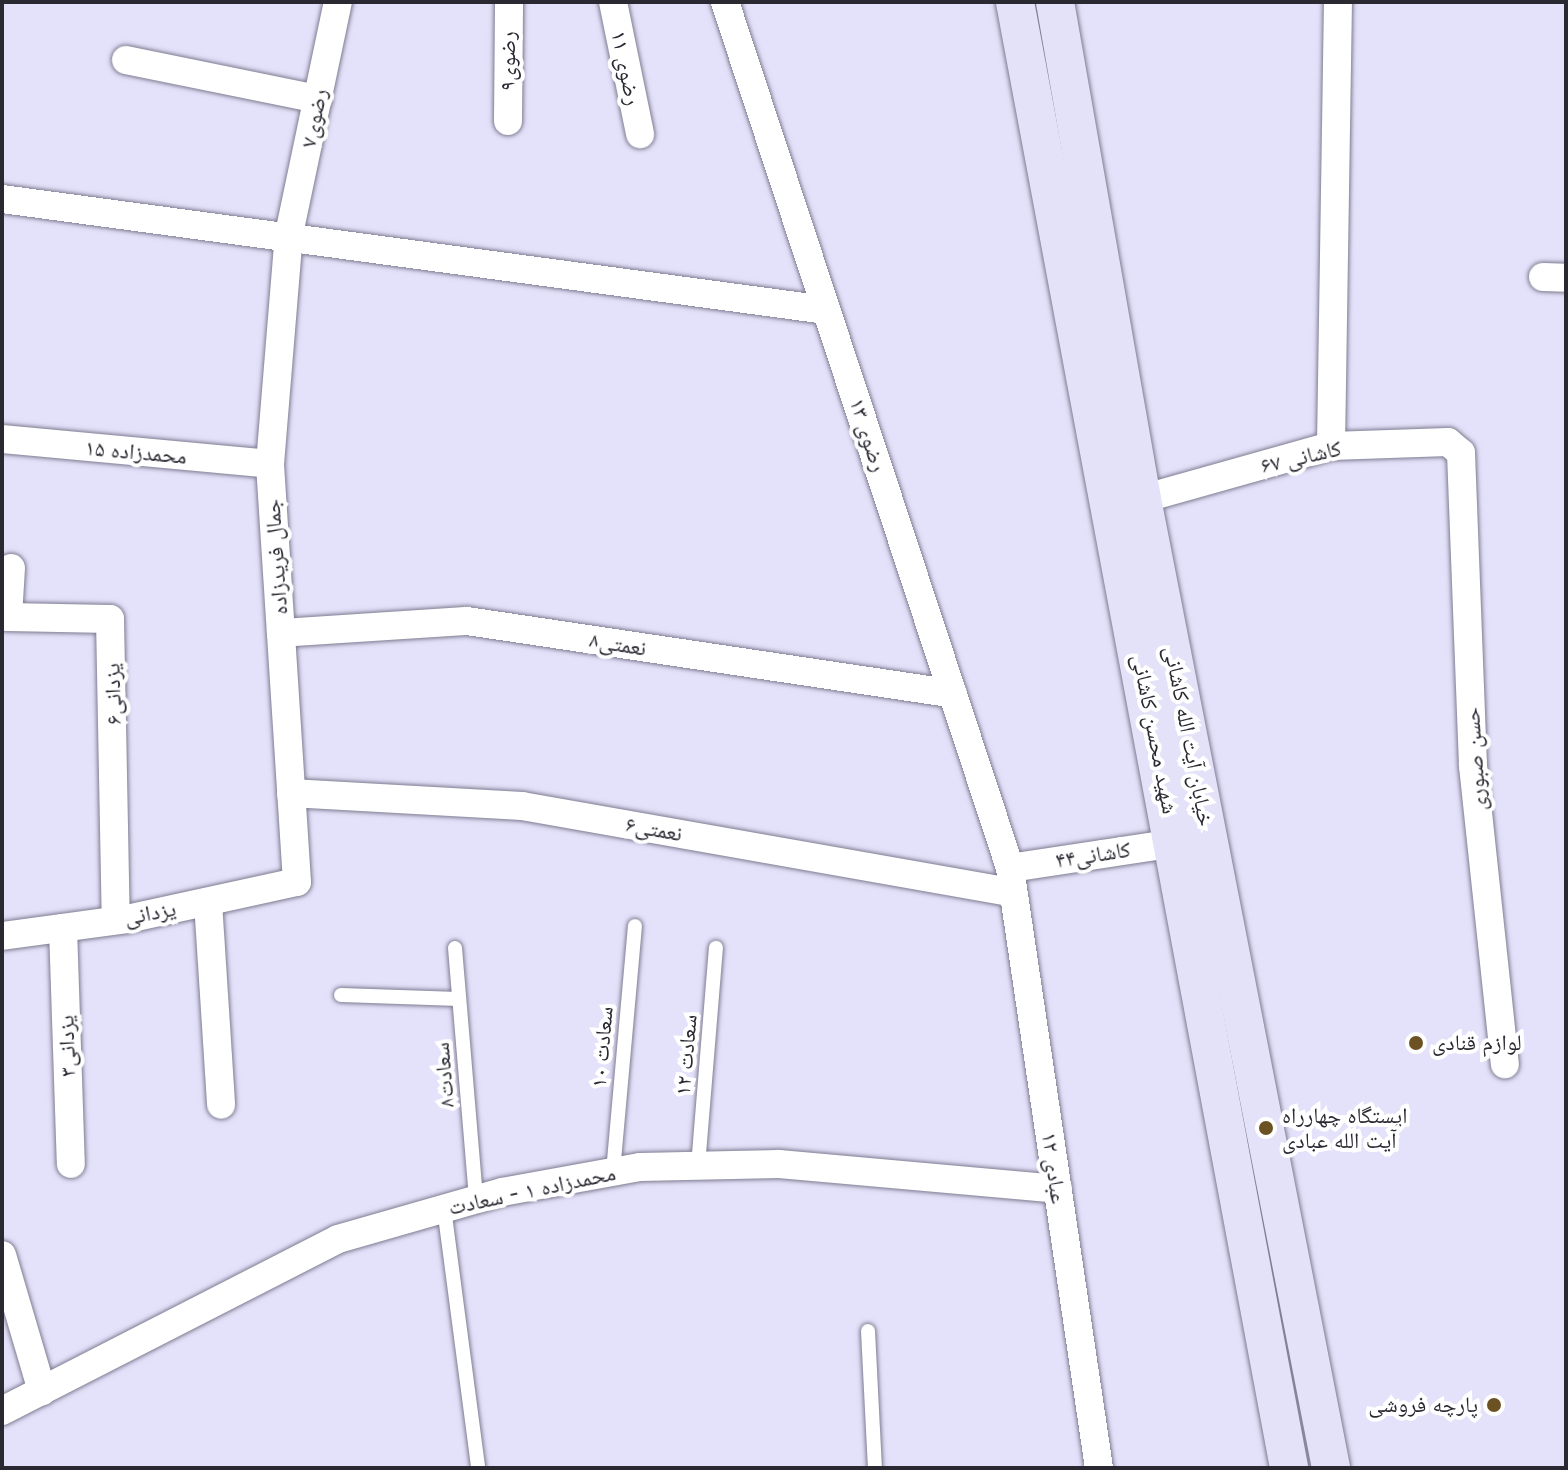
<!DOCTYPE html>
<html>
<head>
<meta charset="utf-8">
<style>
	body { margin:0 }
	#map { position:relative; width:1568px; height:1470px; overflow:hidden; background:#e4e2fa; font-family:"Libre Baskerville","Noto Naskh Arabic",serif }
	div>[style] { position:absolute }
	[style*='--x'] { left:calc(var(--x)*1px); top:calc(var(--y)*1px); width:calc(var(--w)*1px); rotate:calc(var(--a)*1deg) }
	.roads { filter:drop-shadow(0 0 2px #7e7c91) drop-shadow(0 0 2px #7e7c91) }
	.lane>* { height:14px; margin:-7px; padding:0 7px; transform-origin:7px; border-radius:7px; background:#fff }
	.street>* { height:28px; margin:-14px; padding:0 14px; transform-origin:14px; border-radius:14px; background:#fff }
	.secondary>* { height:38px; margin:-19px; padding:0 19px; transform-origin:19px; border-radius:19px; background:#e4e2f8 }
	.dots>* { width:22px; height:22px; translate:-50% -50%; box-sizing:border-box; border:4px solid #fff; border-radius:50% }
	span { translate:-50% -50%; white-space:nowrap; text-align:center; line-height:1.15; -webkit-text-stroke:8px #fff; paint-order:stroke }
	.street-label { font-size:22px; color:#2a2932 }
	.poi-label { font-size:22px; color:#2a2932 }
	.left { translate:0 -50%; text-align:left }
	.right { translate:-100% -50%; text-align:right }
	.frame { position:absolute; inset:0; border:4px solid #2a2932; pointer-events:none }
</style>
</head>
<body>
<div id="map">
	<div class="roads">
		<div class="lane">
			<i style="--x:455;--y:948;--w:252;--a:85.2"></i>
			<i style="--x:341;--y:995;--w:118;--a:1.9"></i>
			<i style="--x:698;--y:1166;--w:219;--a:-85.3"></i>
			<i style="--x:613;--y:1172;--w:247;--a:-84.9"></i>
			<i style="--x:444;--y:1208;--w:262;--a:82.5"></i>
			<i style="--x:868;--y:1331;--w:137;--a:87.1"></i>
		</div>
		<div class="street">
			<i style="--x:613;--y:2;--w:135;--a:78.4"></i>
			<i style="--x:725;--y:2;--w:912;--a:71.78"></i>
			<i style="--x:1010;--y:868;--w:607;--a:81.56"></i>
			<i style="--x:126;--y:60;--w:196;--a:11.5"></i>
			<i style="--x:508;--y:121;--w:119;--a:-89.5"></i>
			<i style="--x:2;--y:199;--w:831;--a:7.67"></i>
			<i style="--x:1543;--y:277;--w:23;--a:2"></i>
			<i style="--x:2;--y:439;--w:269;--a:5.3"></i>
			<i style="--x:1331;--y:446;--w:444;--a:-89.1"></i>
			<i style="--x:1142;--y:499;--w:196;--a:-15.7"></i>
			<i style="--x:1331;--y:446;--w:117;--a:-2"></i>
			<i style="--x:1448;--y:442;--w:17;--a:40"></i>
			<i style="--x:1461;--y:453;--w:313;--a:87.8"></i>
			<i style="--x:1473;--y:766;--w:300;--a:83.9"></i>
			<i style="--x:11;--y:568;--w:49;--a:93.5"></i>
			<i style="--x:8;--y:617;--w:102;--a:1.1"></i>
			<i style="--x:110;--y:619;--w:301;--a:88.9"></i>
			<i style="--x:281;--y:633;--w:186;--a:-3.7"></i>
			<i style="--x:467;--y:621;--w:491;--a:8.5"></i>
			<i style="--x:291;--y:793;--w:231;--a:3.2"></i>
			<i style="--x:522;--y:806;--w:499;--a:10"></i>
			<i style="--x:1010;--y:868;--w:168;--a:-8.6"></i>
			<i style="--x:208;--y:902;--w:203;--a:86.3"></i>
			<i style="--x:63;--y:928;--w:236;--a:88.1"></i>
			<i style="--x:2;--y:936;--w:126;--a:-7.7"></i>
			<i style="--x:127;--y:919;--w:174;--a:-12.3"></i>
			<i style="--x:297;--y:882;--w:419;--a:-93.7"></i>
			<i style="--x:270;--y:464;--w:231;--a:-85.3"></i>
			<i style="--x:289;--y:234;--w:237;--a:-78.1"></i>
			<i style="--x:2;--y:1255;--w:142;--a:73.6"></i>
			<i style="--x:2;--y:1411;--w:377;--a:-27.1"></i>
			<i style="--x:338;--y:1239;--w:171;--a:-16"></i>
			<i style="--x:502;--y:1192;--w:140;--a:-10.3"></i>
			<i style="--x:640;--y:1167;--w:139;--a:-1.2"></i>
			<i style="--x:779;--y:1164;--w:280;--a:5.1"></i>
		</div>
		<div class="secondary">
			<i style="--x:1015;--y:2;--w:1491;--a:79.41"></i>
			<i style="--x:1055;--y:2;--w:505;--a:80.07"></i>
			<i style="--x:1142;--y:499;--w:987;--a:78.96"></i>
		</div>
	</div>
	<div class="dots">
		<i style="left:1416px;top:1043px;background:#6c5123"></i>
		<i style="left:1266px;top:1128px;background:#6c5123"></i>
		<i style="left:1494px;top:1405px;background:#6c5123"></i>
	</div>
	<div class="street-label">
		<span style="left:508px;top:61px;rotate:-90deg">رضوی۹</span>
		<span style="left:626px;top:68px;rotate:78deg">رضوی ۱۱</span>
		<span style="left:314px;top:118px;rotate:-78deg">رضوی۷</span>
		<span style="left:868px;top:435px;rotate:72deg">رضوی ۱۳</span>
		<span style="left:136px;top:452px;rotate:5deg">محمدزاده ۱۵</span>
		<span style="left:1301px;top:457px;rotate:-13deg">کاشانی ۶۷</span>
		<span style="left:276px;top:557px;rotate:-94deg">جمال فریدزاده</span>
		<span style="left:618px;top:644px;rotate:9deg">نعمتی۸</span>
		<span style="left:113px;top:694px;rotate:-92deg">یزدانی۶</span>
		<span style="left:1155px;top:734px;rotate:79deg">شهید محسن کاشانی</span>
		<span style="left:1189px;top:736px;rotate:79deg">خیابان آیت الله کاشانی</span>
		<span style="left:1475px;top:759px;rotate:-94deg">حسن صبوری</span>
		<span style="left:654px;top:829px;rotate:10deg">نعمتی۶</span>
		<span style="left:1093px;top:855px;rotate:-9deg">کاشانی۴۴</span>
		<span style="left:150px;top:913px;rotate:-11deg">یزدانی</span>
		<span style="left:67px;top:1046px;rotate:-92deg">یزدانی۳</span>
		<span style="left:602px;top:1047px;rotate:-85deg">سعادت ۱۰</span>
		<span style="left:686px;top:1055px;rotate:-85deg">سعادت ۱۲</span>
		<span style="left:444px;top:1075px;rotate:-95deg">سعادت۸</span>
		<span style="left:1054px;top:1168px;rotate:82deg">عبادی ۱۲</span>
		<span style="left:532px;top:1190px;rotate:-12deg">محمدزاده ۱ - سعادت</span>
	</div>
	<div class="poi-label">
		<span class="left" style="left:1432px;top:1043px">لوازم قنادی</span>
		<span class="left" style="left:1282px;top:1128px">ایستگاه چهارراه<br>آیت الله عبادی</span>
		<span class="right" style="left:1478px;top:1405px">پارچه فروشی</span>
	</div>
	<div class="frame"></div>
</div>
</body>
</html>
